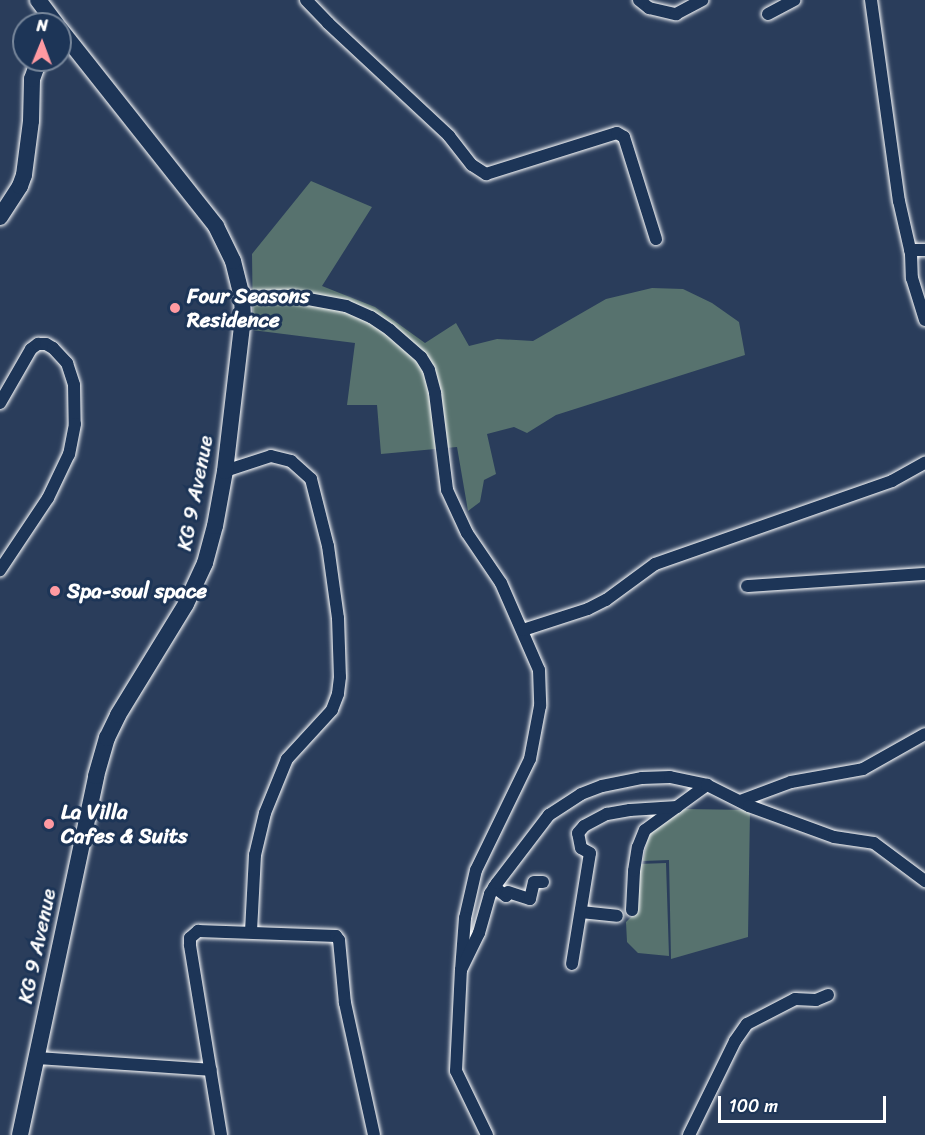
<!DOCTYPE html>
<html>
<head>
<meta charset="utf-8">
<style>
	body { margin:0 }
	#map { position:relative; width:925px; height:1135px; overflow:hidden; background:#2a3d5b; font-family:Sriracha,sans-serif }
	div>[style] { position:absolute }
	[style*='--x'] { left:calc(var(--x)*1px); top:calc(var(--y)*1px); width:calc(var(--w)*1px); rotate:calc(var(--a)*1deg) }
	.green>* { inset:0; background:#57726e }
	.roads { filter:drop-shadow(0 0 2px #fff) drop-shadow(0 0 2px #fff) }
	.street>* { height:12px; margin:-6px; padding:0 6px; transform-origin:6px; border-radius:6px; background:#1d3557 }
	.secondary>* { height:16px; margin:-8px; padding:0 8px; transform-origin:8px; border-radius:8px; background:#1d3557 }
	.dots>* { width:16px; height:16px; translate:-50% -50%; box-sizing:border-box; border:3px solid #1d3557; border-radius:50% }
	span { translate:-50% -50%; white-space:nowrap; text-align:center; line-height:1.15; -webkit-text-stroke:6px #1d3557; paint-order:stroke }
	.poi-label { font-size:21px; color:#fff; font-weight:700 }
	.left { translate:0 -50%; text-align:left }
	.street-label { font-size:21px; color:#fff }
	.north { position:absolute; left:12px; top:12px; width:60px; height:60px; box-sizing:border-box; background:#1d3557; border:2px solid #77869a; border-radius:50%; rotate:1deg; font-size:16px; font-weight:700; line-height:24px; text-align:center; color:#fff }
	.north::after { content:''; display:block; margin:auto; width:21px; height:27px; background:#ff9aa2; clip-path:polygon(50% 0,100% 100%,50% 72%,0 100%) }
	.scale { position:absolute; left:718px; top:1096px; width:168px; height:27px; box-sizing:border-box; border:3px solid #fff; border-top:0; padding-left:8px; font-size:18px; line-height:21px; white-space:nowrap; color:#fff; -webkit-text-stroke:4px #1d3557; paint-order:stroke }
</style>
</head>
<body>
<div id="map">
	<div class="green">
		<i style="clip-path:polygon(311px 181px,372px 207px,322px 286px,375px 307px,425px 343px,456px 323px,469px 346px,497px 339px,533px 341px,606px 299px,652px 288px,683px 289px,712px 303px,739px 322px,745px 355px,556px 415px,527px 433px,514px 427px,487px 434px,496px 474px,484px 480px,480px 502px,468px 511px,457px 447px,381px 454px,377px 405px,347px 405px,355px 343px,253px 330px,252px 254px)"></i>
		<i style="clip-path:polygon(685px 809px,750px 810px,748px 937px,671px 959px,669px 860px,643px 861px,649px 831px)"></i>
		<i style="clip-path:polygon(666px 863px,669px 956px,638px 953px,627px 942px,626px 922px,636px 912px,639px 864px)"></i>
	</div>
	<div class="roads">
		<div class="street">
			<i style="--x:306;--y:0;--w:32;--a:46"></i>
			<i style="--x:328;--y:23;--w:166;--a:43"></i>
			<i style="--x:449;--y:136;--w:37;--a:52"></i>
			<i style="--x:472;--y:165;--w:17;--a:33"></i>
			<i style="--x:486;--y:174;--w:137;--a:-17.4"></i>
			<i style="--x:617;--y:133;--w:8;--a:30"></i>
			<i style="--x:624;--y:137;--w:107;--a:72.6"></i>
			<i style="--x:639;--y:0;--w:13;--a:39"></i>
			<i style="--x:649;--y:8;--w:28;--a:13"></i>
			<i style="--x:676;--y:14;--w:30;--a:-28"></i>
			<i style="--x:871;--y:0;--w:203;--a:82.1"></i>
			<i style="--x:899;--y:201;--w:54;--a:77.2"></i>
			<i style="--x:911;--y:254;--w:24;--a:88"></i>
			<i style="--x:912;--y:278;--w:44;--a:72.8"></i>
			<i style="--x:768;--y:14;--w:30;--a:-28"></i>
			<i style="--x:910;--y:250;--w:15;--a:0"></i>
			<i style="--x:242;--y:297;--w:50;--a:-1.1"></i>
			<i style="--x:292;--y:296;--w:55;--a:10.5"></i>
			<i style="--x:346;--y:306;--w:27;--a:24"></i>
			<i style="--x:371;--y:317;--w:23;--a:34"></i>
			<i style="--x:390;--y:330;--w:41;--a:41.1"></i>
			<i style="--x:421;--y:357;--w:15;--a:58"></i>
			<i style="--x:429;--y:370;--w:24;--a:75"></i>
			<i style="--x:435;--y:393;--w:98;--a:82.9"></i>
			<i style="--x:447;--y:490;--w:47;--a:65.1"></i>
			<i style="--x:467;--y:533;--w:60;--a:55.8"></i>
			<i style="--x:501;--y:583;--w:95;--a:66.4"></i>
			<i style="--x:539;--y:670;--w:36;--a:88"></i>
			<i style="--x:540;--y:706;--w:54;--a:100.7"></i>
			<i style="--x:530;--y:759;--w:123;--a:115.9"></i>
			<i style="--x:476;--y:870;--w:49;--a:102.9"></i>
			<i style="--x:465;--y:918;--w:52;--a:94.4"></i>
			<i style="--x:0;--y:403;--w:62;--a:-60.1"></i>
			<i style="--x:31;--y:349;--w:9;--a:-36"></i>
			<i style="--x:38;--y:344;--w:8;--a:0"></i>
			<i style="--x:46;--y:344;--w:8;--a:30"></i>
			<i style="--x:53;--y:348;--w:21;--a:47"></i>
			<i style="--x:67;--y:363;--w:23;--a:72"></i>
			<i style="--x:74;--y:385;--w:39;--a:89"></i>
			<i style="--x:75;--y:424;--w:31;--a:101"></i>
			<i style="--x:69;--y:454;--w:49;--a:115.5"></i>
			<i style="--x:48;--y:498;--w:87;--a:123.7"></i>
			<i style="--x:225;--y:471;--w:48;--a:-18.1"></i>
			<i style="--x:271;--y:456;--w:21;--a:14"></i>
			<i style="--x:291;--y:461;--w:27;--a:42"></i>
			<i style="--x:311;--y:479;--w:69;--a:75.8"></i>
			<i style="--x:328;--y:546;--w:73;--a:82.1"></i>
			<i style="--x:338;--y:618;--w:59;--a:88.1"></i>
			<i style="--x:340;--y:677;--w:17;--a:97"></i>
			<i style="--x:338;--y:694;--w:17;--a:111"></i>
			<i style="--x:332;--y:710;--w:67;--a:132.6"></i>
			<i style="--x:287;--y:759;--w:58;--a:112.2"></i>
			<i style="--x:265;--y:813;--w:43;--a:103.4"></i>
			<i style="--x:255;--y:855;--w:77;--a:93"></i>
			<i style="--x:747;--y:586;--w:178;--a:-3.9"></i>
			<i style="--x:523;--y:630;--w:68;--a:-17.9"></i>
			<i style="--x:588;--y:609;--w:20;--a:-27"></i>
			<i style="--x:606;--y:600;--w:61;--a:-36.3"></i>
			<i style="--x:655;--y:564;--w:251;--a:-19.3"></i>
			<i style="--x:892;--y:481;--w:38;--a:-29"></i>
			<i style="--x:740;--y:801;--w:54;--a:-20.4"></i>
			<i style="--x:791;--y:782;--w:73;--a:-10.2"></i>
			<i style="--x:863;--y:769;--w:71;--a:-29.4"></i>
			<i style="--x:494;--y:887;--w:15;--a:37"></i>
			<i style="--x:506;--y:896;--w:4;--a:-63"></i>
			<i style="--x:508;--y:892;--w:23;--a:18"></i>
			<i style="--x:530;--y:899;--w:17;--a:-77"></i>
			<i style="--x:534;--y:882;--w:9;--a:0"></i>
			<i style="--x:632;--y:910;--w:39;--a:-87"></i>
			<i style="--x:634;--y:871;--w:24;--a:-81"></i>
			<i style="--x:638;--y:847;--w:18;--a:-68"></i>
			<i style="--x:645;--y:830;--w:77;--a:-36"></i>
			<i style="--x:581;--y:912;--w:36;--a:6"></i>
			<i style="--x:572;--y:964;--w:112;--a:-80.8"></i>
			<i style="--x:590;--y:853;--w:10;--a:-151"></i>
			<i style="--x:581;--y:848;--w:15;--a:-101"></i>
			<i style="--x:578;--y:833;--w:9;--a:-49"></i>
			<i style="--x:584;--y:826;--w:26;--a:-28"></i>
			<i style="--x:607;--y:814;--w:23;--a:-10"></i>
			<i style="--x:630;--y:810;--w:47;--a:-3.7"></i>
			<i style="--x:36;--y:1058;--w:175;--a:3.9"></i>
			<i style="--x:221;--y:1135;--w:193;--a:-99.3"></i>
			<i style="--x:190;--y:945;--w:7;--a:-90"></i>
			<i style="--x:190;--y:938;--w:11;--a:-41"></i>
			<i style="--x:198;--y:931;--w:138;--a:2.1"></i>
			<i style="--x:336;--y:936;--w:5;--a:53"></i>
			<i style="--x:339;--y:940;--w:63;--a:84.6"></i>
			<i style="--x:345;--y:1003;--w:135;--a:77.6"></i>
			<i style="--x:487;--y:1135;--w:71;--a:-115.8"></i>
			<i style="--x:456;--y:1071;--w:101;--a:-87.2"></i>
			<i style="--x:461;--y:970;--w:41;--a:-64.1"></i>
			<i style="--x:479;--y:933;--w:41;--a:-74.2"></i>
			<i style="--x:490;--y:894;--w:13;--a:-58"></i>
			<i style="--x:497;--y:883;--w:86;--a:-52.6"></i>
			<i style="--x:549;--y:815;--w:38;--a:-33"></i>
			<i style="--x:581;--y:794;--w:22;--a:-21"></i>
			<i style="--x:602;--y:786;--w:41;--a:-11.3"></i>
			<i style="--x:642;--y:778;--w:28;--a:-2"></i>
			<i style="--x:670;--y:777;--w:38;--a:12"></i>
			<i style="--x:707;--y:785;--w:47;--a:26.6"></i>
			<i style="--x:749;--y:806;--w:90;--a:20"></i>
			<i style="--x:834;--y:837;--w:40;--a:8.5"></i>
			<i style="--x:874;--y:843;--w:64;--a:36.7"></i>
			<i style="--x:689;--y:1135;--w:105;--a:-63.9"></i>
			<i style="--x:735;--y:1041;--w:21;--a:-55"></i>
			<i style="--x:747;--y:1024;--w:54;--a:-27.5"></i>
			<i style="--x:795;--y:999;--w:21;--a:3"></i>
			<i style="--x:816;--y:1000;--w:13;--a:-23"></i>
		</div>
		<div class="secondary">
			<i style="--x:38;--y:0;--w:30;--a:53"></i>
			<i style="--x:0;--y:217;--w:37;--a:-57"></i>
			<i style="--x:20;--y:186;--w:12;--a:-70"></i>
			<i style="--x:24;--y:175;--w:54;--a:-82.6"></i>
			<i style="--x:31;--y:121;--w:42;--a:-88.6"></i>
			<i style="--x:32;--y:79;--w:20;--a:-70"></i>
			<i style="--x:20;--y:1135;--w:367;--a:-78"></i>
			<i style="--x:96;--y:776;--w:40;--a:-74"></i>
			<i style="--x:107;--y:738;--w:25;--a:-64"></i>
			<i style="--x:118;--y:715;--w:130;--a:-58.5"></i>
			<i style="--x:186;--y:604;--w:45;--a:-65.1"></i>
			<i style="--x:205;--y:563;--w:38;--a:-75"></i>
			<i style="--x:215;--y:526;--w:56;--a:-79.7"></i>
			<i style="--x:225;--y:471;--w:154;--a:-83.3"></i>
			<i style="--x:243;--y:318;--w:21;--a:-93"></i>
			<i style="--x:242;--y:297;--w:37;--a:-104"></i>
			<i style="--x:233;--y:261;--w:39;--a:-116"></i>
			<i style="--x:216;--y:226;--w:251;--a:-128.4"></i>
		</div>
	</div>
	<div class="dots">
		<i style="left:175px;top:308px;background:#ff9aa2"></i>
		<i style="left:55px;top:591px;background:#ff9aa2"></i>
		<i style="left:49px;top:824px;background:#ff9aa2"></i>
	</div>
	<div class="poi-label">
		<span class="left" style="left:187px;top:308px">Four Seasons<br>Residence</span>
		<span class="left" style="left:67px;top:591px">Spa-soul space</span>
		<span class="left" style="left:61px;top:824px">La Villa<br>Cafes &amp; Suits</span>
	</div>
	<div class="street-label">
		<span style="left:195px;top:493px;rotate:-79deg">KG 9 Avenue</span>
		<span style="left:37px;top:946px;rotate:-78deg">KG 9 Avenue</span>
	</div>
	<div class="north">N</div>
	<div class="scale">100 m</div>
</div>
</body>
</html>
